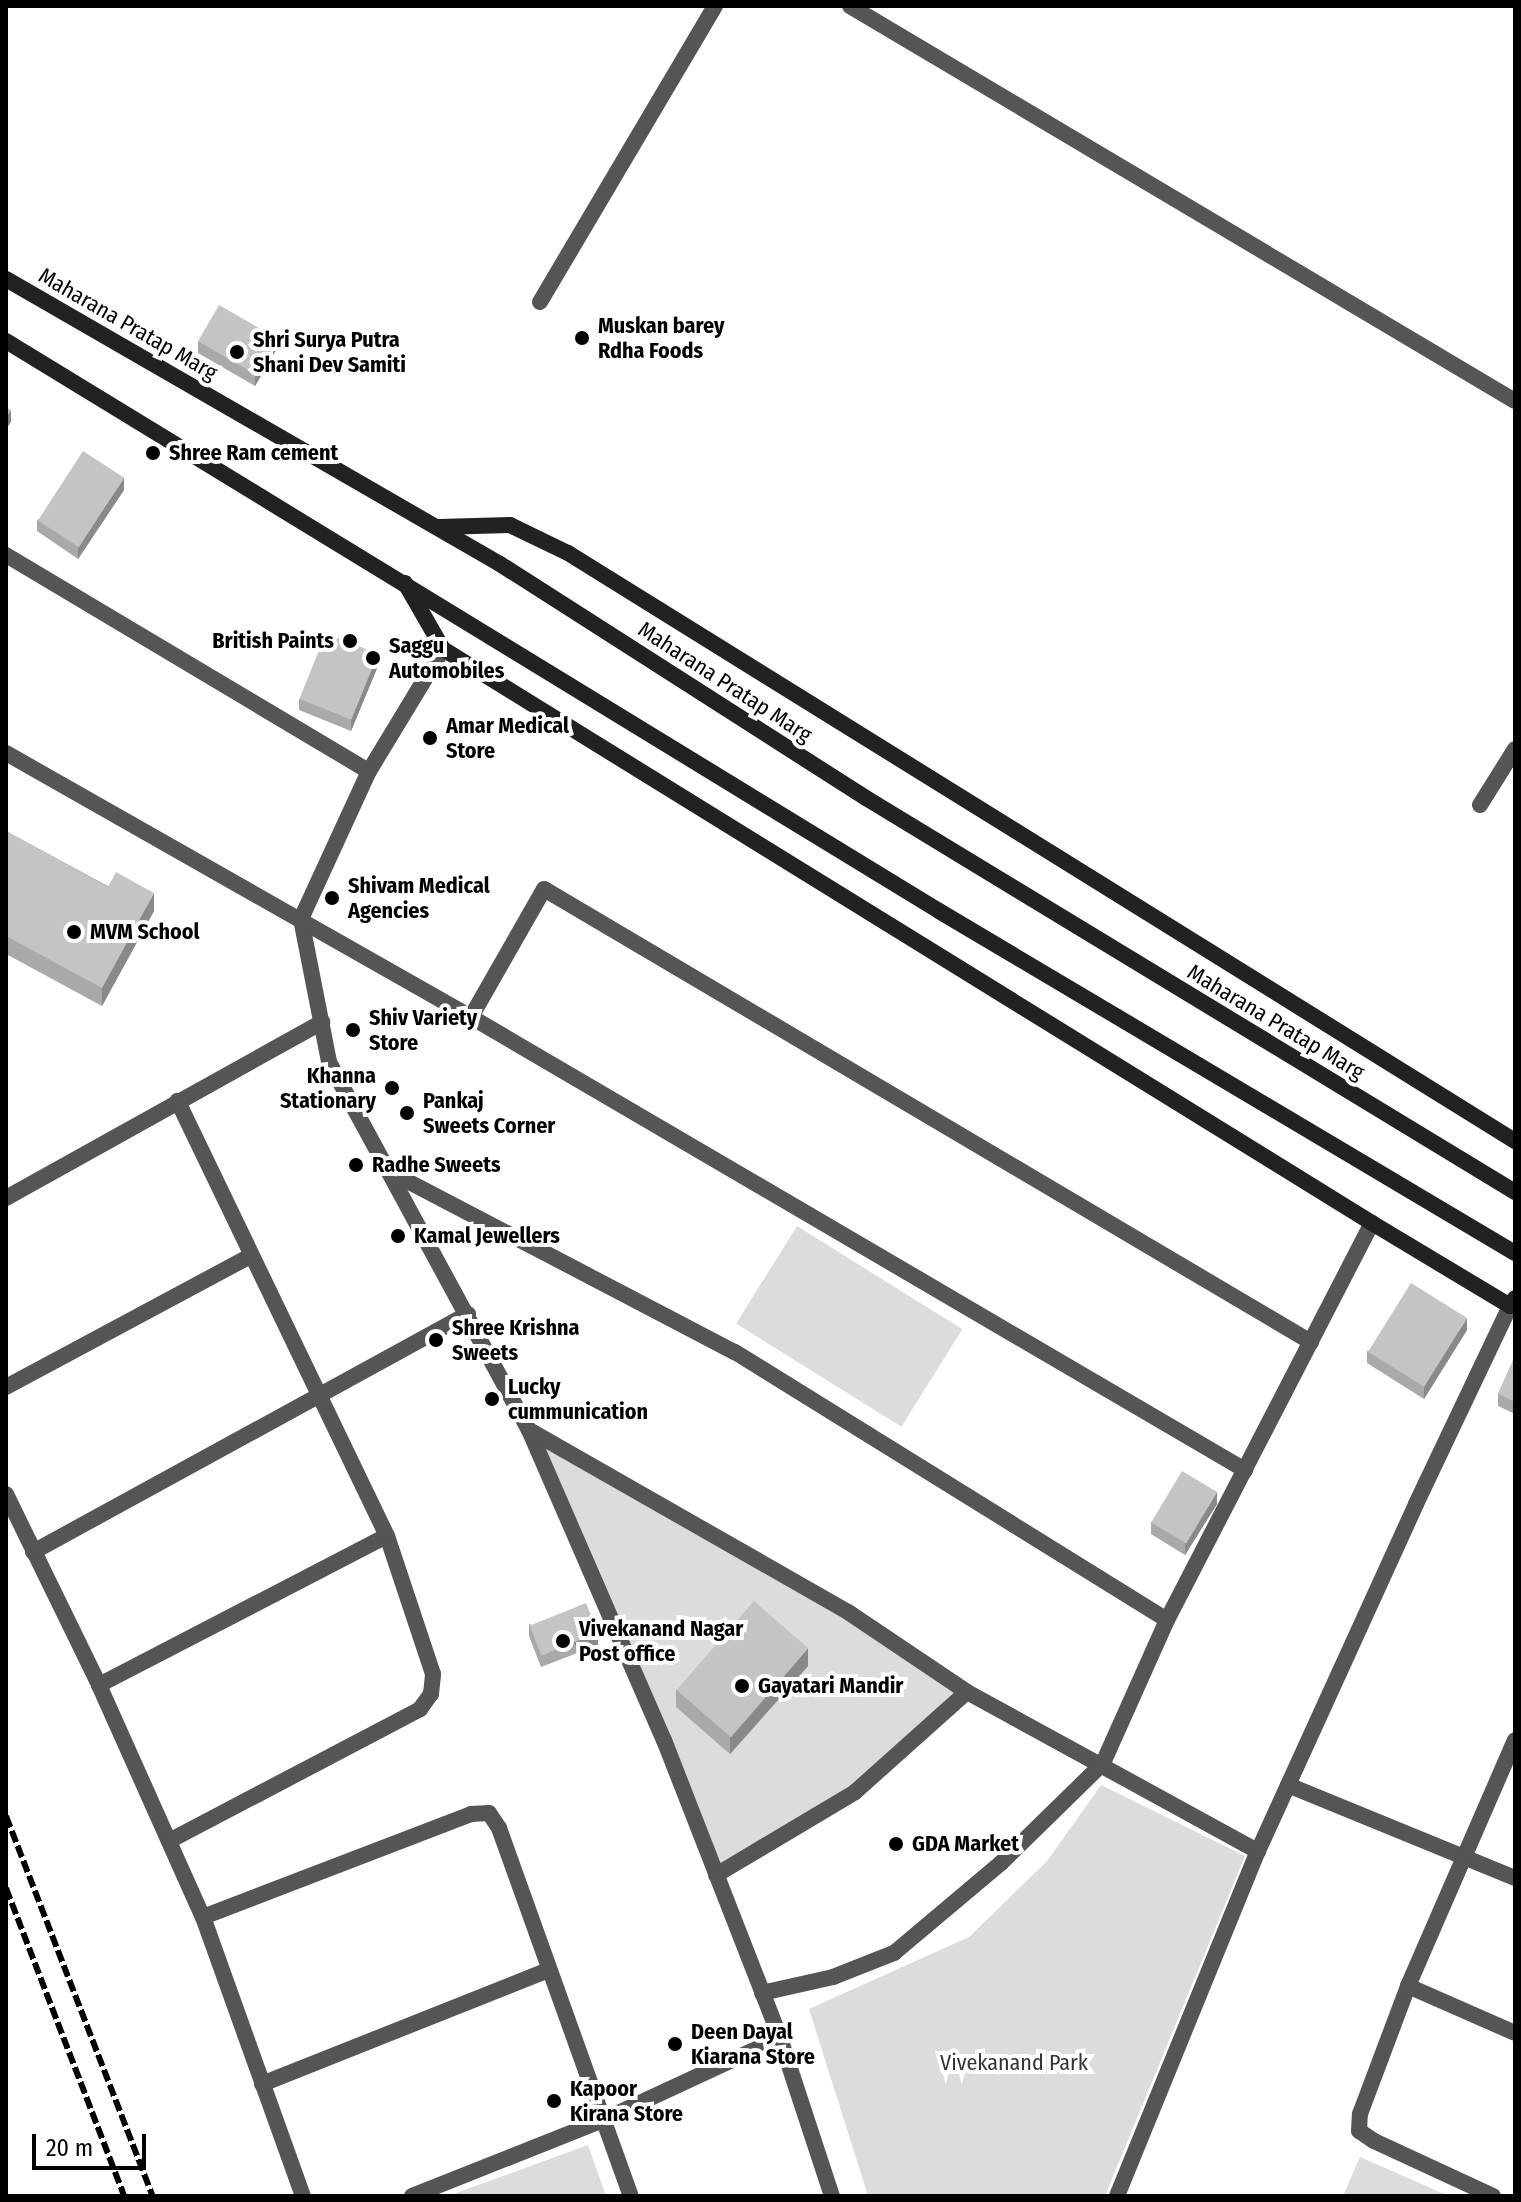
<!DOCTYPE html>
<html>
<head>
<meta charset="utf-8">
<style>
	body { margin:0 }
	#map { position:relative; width:1521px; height:2202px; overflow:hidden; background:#fff; font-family:"Fira Sans Condensed",sans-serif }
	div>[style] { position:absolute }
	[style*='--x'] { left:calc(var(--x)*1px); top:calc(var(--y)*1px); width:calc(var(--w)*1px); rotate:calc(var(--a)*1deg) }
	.green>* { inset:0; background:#dcdcdc; transform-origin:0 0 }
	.lane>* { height:16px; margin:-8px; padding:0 8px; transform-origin:8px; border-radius:8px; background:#555 }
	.street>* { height:16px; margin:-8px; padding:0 8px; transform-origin:8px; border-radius:8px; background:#555 }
	.secondary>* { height:16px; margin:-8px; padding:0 8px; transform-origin:8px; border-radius:8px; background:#222 }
	.rail>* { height:6px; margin-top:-3px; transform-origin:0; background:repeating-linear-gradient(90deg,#000 0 12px,transparent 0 16px) }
	.wall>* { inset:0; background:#a9a9a9 }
	.shaded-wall>* { inset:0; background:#898989; transform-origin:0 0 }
	.building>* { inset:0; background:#c4c4c4; transform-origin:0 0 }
	.dots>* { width:22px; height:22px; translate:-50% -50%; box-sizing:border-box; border:4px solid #fff; border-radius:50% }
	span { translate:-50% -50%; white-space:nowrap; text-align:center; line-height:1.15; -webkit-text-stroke:8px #fff; paint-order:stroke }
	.street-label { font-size:22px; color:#000 }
	.poi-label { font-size:22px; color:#000; font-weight:700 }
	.left { translate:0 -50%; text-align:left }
	.right { translate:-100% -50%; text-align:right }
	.park-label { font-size:22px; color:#333 }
	.frame { position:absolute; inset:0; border:8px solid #000; pointer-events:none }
	.scale { position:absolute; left:32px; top:2134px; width:114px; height:36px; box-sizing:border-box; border:4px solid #000; border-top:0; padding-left:10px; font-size:24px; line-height:28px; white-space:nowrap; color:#000; -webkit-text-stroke:6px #fff; paint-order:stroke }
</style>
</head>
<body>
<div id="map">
	<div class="green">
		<i style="left:797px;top:1226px;width:195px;height:115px;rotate:32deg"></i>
		<i style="clip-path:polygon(529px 1430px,967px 1692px,908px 1748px,716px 1875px)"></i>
		<i style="clip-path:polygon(1101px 1785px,1245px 1856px,1105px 2196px,868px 2196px,809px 2009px,969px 1937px,1048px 1860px)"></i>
		<i style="clip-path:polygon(588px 2145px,606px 2196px,448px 2196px)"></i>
		<i style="clip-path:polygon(1360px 2157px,1449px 2196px,1343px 2196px)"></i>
	</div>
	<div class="lane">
		<i style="--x:850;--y:6;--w:773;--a:30.71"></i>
		<i style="--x:540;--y:302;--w:344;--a:-59.4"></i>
		<i style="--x:1480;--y:805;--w:66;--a:-58"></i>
	</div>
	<div class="street">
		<i style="--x:6;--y:555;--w:422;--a:30.8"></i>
		<i style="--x:443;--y:649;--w:143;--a:121.2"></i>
		<i style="--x:369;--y:771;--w:163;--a:114.7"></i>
		<i style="--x:301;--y:919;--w:146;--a:78.9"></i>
		<i style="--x:329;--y:1062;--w:419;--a:61.5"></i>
		<i style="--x:529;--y:1430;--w:338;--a:66.5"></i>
		<i style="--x:664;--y:1740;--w:320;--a:68.7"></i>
		<i style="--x:780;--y:2038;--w:166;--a:71.8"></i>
		<i style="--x:6;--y:753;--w:535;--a:29.59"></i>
		<i style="--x:471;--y:1017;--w:897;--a:30.34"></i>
		<i style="--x:471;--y:1017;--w:147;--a:-60.3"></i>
		<i style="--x:544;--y:889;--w:891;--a:30.57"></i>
		<i style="--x:392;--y:1173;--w:387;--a:27.6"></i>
		<i style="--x:735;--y:1352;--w:508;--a:31.81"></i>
		<i style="--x:6;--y:1198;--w:362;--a:-29.1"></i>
		<i style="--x:6;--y:1387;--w:277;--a:-28.2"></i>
		<i style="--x:529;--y:1430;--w:367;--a:29.7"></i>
		<i style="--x:848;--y:1612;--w:143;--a:33.9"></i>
		<i style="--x:967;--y:1692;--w:332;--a:28.7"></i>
		<i style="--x:6;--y:1494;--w:212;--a:64"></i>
		<i style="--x:99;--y:1685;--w:254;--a:65.9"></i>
		<i style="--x:203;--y:1917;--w:296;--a:70.3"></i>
		<i style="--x:33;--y:1552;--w:496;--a:-28.7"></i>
		<i style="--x:99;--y:1685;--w:324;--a:-27.4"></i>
		<i style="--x:1288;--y:1785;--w:245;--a:22.3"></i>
		<i style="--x:169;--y:1841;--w:284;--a:-27.7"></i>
		<i style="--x:420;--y:1709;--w:19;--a:-54"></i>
		<i style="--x:431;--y:1694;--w:20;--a:-84"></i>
		<i style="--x:433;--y:1674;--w:145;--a:-108.4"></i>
		<i style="--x:387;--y:1536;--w:483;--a:-115.7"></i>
		<i style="--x:716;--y:1875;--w:162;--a:-30.8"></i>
		<i style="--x:855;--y:1792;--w:150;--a:-41.8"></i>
		<i style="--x:203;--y:1917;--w:287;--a:-21"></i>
		<i style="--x:471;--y:1814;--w:18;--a:-3"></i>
		<i style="--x:489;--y:1813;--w:18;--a:56"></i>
		<i style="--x:499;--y:1828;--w:391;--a:70.3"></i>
		<i style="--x:1408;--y:1986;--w:117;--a:23.7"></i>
		<i style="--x:762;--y:1993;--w:73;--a:-12.7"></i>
		<i style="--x:833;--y:1977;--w:66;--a:-21.5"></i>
		<i style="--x:894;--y:1953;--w:140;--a:-40.1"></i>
		<i style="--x:1001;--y:1863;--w:143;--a:-44.4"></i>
		<i style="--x:1103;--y:1763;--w:157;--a:-65.9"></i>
		<i style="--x:1167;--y:1620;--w:447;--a:-62.7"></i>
		<i style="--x:262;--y:2084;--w:309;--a:-21.7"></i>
		<i style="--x:412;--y:2196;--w:206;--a:-21.7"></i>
		<i style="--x:603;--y:2120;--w:195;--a:-24.9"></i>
		<i style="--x:1117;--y:2196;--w:373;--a:-67.8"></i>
		<i style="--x:1258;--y:1851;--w:381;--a:-65.5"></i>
		<i style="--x:1416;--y:1504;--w:219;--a:-64.6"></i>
		<i style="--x:1510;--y:1306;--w:6;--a:31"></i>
		<i style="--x:1493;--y:2196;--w:131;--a:-155.2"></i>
		<i style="--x:1374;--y:2141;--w:18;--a:-146"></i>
		<i style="--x:1359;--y:2131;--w:17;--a:-87"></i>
		<i style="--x:1360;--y:2114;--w:137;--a:-69.4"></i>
		<i style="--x:1408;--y:1986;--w:268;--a:-66.5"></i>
	</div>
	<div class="secondary">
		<i style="--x:6;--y:279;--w:570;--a:29.98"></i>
		<i style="--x:500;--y:564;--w:434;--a:32.6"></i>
		<i style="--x:866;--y:798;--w:759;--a:31.26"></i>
		<i style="--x:6;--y:341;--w:1093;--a:31.42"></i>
		<i style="--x:939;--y:911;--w:670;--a:30.7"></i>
		<i style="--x:439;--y:527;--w:71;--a:-1.6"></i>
		<i style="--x:510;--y:525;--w:64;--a:25.8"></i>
		<i style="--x:568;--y:553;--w:1115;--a:31.84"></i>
		<i style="--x:405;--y:583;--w:76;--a:60.1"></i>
		<i style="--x:443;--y:649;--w:1092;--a:31.71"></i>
		<i style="--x:1372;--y:1223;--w:161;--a:31"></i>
		<i style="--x:1510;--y:1306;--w:9;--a:-58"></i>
	</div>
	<div class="rail">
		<i style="--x:6;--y:1816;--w:407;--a:68.9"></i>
		<i style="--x:6;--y:1888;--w:330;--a:69"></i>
	</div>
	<div class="wall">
		<i style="clip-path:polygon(198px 341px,276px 350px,255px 386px,198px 353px)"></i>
		<i style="clip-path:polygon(124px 490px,78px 559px,37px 531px,37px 520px)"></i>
		<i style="clip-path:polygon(378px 666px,351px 731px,299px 710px,299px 699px)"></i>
		<i style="clip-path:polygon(6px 831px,154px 911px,102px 1006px,6px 954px)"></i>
		<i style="clip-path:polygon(1467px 1330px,1424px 1399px,1367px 1363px,1367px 1351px)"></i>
		<i style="clip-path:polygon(1515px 1356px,1515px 1414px,1498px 1406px,1498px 1394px)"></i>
		<i style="clip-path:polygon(1217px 1504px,1185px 1555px,1151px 1534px,1151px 1522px)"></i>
		<i style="clip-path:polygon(529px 1624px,598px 1645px,541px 1667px,529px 1636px)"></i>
		<i style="clip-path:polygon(808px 1666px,730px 1754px,676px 1707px,676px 1690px)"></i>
	</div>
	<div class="shaded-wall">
		<i style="clip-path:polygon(276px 338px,276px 350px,255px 386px,255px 374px)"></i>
		<i style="clip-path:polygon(11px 410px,11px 422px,6px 429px,6px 417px)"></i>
		<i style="clip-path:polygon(124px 478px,124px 490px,78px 559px,78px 547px)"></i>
		<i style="clip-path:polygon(378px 654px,378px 666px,351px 731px,351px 719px)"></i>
		<i style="clip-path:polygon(154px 893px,154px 911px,102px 1006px,102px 988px)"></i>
		<i style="clip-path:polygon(1467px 1318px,1467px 1330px,1424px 1399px,1424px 1387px)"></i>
		<i style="clip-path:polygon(1217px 1492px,1217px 1504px,1185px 1555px,1185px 1543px)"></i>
		<i style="left:598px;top:1633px;width:12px;height:61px;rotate:90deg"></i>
		<i style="clip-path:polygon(808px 1648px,808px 1666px,730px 1754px,730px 1737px)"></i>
	</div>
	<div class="building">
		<i style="left:219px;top:305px;width:66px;height:42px;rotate:30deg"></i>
		<i style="clip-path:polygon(6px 407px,11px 410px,6px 417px)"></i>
		<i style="left:83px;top:451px;width:49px;height:83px;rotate:33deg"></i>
		<i style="left:326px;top:633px;width:56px;height:71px;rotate:22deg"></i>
		<i style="clip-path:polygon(6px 831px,108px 887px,116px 872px,154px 893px,102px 988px,6px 936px)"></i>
		<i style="left:1411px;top:1283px;width:66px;height:81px;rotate:32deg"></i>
		<i style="clip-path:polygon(1515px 1356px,1515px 1402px,1498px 1394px)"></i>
		<i style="left:1182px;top:1471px;width:41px;height:60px;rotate:31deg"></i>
		<i style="left:754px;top:1601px;width:72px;height:118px;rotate:41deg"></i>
		<i style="left:586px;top:1603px;width:32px;height:61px;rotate:68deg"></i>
	</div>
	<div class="dots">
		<i style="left:582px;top:338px;background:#000"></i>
		<i style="left:237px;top:352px;background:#000"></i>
		<i style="left:153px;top:453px;background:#000"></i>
		<i style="left:350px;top:641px;background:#000"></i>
		<i style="left:373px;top:658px;background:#000"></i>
		<i style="left:430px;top:738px;background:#000"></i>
		<i style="left:332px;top:898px;background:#000"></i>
		<i style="left:74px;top:932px;background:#000"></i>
		<i style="left:353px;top:1030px;background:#000"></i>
		<i style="left:392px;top:1088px;background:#000"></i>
		<i style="left:407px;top:1113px;background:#000"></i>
		<i style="left:356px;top:1165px;background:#000"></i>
		<i style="left:398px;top:1236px;background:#000"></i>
		<i style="left:436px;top:1340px;background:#000"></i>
		<i style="left:492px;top:1399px;background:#000"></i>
		<i style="left:563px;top:1641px;background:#000"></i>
		<i style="left:742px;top:1686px;background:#000"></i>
		<i style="left:896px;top:1844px;background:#000"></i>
		<i style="left:675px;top:2044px;background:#000"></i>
		<i style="left:554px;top:2101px;background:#000"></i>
	</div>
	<div class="street-label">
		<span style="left:128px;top:324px;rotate:30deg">Maharana Pratap Marg</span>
		<span style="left:725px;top:682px;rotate:33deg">Maharana Pratap Marg</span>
		<span style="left:1276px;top:1022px;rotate:31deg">Maharana Pratap Marg</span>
	</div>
	<div class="poi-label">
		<span class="left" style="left:598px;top:338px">Muskan barey<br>Rdha Foods</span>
		<span class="left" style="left:253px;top:352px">Shri Surya Putra<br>Shani Dev Samiti</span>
		<span class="left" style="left:169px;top:453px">Shree Ram cement</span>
		<span class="right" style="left:334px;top:641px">British Paints</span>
		<span class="left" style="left:389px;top:658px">Saggu<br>Automobiles</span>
		<span class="left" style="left:446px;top:738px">Amar Medical<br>Store</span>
		<span class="left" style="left:348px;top:898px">Shivam Medical<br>Agencies</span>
		<span class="left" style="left:90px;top:932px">MVM School</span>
		<span class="left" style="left:369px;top:1030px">Shiv Variety<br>Store</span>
		<span class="right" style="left:376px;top:1088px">Khanna<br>Stationary</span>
		<span class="left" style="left:423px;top:1113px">Pankaj<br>Sweets Corner</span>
		<span class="left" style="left:372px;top:1165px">Radhe Sweets</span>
		<span class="left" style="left:414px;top:1236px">Kamal Jewellers</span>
		<span class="left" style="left:452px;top:1340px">Shree Krishna<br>Sweets</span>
		<span class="left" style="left:508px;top:1399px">Lucky<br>cummunication</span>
		<span class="left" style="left:579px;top:1641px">Vivekanand Nagar<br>Post office</span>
		<span class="left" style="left:758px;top:1686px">Gayatari Mandir</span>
		<span class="left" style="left:912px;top:1844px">GDA Market</span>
		<span class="left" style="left:691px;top:2044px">Deen Dayal<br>Kiarana Store</span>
		<span class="left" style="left:570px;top:2101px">Kapoor<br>Kirana Store</span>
	</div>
	<div class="park-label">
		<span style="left:1014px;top:2063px">Vivekanand Park</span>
	</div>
	<div class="frame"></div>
	<div class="scale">20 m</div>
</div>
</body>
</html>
